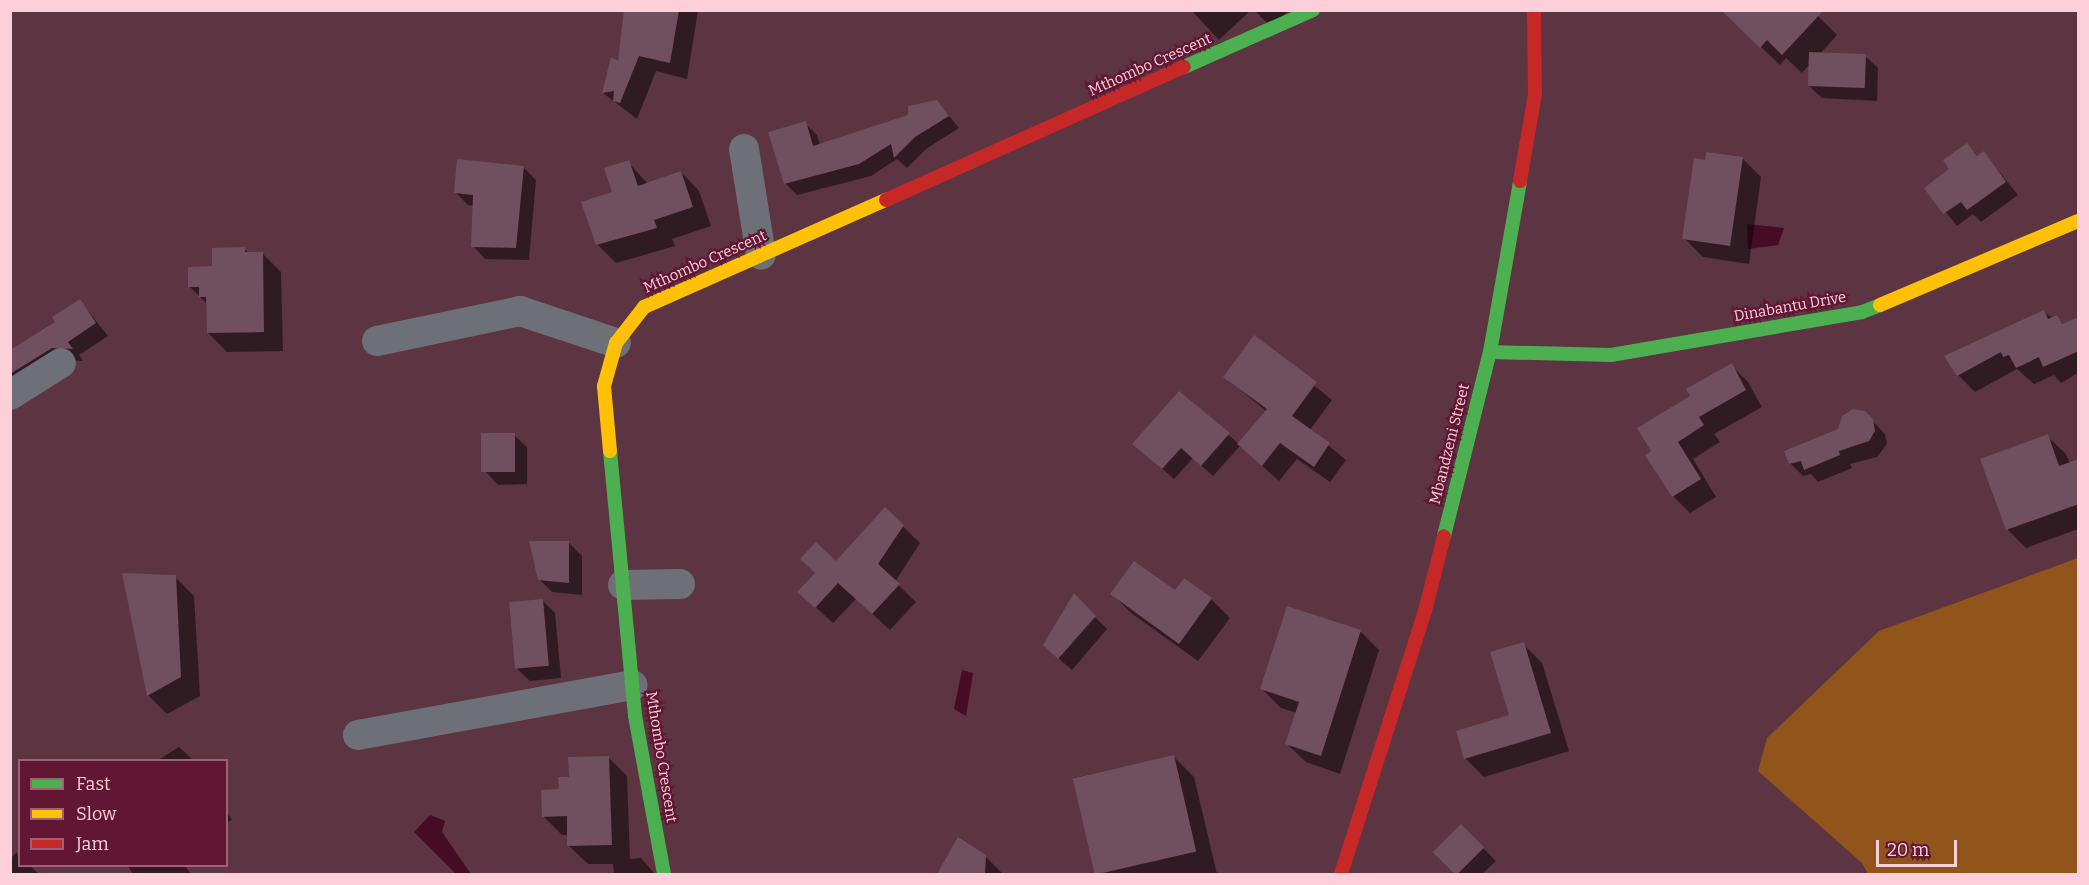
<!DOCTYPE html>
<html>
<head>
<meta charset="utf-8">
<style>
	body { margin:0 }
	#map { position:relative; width:2089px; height:885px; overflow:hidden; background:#5c3442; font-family:Bitter,serif }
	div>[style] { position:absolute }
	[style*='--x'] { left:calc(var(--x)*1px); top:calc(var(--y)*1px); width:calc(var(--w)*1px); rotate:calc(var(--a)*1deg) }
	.forest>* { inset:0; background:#91551b }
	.water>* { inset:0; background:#460c23 }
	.shadow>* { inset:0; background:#0007 }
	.building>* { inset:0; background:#704f5e; transform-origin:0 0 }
	.street>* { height:30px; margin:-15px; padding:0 15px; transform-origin:15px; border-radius:15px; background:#6e7078 }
	.fast>* { height:14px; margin:-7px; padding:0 7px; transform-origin:7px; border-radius:7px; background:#4caf50 }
	.slow>* { height:14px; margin:-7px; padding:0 7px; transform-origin:7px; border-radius:7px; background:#ffc107 }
	.jam>* { height:14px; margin:-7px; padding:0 7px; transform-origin:7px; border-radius:7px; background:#c62828 }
	span { translate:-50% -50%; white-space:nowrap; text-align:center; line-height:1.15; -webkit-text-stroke:4.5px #611733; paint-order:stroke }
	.street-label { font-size:15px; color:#fdcfda }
	.frame { position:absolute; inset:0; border:12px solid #fdcfda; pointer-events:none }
	.legend { position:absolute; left:18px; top:759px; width:210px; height:108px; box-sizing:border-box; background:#611733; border:2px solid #9f6176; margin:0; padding:8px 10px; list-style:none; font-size:18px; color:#fdcfda }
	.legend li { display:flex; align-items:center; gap:12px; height:30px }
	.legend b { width:30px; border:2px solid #9f6176 }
	.scale { position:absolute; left:1876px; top:840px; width:81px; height:27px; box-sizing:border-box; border:3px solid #fdcfda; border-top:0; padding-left:8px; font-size:18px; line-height:21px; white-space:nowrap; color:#fdcfda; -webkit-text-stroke:4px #611733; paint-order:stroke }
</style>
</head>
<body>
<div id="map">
	<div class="forest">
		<i style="clip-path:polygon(2078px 558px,2078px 874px,1868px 874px,1862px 863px,1758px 771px,1767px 738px,1879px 631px)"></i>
	</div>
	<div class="water">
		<i style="clip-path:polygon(1747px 224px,1784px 228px,1778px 245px,1748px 249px)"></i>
		<i style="clip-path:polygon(962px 670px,973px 673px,966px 716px,954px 709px)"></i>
		<i style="clip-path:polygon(430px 815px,445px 821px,442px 832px,471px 874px,456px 874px,414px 832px)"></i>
	</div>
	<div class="shadow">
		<i style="clip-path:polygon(626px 10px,698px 11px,687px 79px,656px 71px,637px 119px,603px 93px,619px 63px)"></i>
		<i style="clip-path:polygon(1191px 10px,1251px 10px,1219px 40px)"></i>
		<i style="clip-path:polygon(1254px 10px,1290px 10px,1270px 26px)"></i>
		<i style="clip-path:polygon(1722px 10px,1812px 10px,1837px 35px,1820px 54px,1865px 56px,1878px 68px,1877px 101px,1822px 98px,1809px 86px,1810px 64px,1802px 73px,1786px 58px,1780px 65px)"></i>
		<i style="clip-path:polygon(937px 101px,959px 128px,926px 149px,907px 168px,897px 159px,871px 176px,797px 195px,785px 183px,805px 123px,817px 135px,820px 145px,909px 116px)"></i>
		<i style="clip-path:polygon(1967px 145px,1979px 157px,1984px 153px,2018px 195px,1981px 222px,1973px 214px,1957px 226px,1926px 188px,1952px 169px)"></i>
		<i style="clip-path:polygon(1742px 158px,1761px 177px,1749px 264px,1703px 257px,1684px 238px,1706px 161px)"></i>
		<i style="clip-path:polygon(628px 162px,648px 184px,681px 172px,699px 191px,711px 226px,672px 239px,675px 246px,616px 263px,598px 245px)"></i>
		<i style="clip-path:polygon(523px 167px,536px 180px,529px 260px,485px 259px,473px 246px,474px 206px,468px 205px,455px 192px)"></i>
		<i style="clip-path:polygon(244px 249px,249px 253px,262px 253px,281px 272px,283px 351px,227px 352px,208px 333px,208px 305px,190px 287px)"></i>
		<i style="clip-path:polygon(80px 301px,108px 336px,79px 355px,83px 361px,66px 360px,10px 399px,10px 352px,57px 322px)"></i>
		<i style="clip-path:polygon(2043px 312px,2065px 325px,2078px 319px,2078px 373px,2061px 383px,2054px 375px,2034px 384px,2017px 369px,1975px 392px,1958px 375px)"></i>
		<i style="clip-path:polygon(1254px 337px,1332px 400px,1310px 430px,1346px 460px,1330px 482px,1297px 459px,1279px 481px,1240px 446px,1213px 476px,1193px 458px,1174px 479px,1134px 444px,1180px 393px,1239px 444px,1267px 412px,1225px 377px)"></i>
		<i style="clip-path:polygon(1731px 365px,1748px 382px,1762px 407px,1714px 434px,1720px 442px,1693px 459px,1716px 497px,1690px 513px,1673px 496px,1647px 455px,1692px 396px)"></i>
		<i style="clip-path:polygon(1864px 412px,1885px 434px,1887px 444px,1877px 457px,1850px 464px,1852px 468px,1818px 482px,1811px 474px,1803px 476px,1790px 463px)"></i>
		<i style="clip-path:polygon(514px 435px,527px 447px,527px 484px,498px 485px,486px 472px)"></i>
		<i style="clip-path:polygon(2047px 436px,2066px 454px,2070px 464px,2078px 461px,2078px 529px,2026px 548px,2008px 530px,1982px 460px)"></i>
		<i style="clip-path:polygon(885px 509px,920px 543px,895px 582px,916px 602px,890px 630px,856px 599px,833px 623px,799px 592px,816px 573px,836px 563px)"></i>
		<i style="clip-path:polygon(569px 543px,582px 556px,582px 595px,552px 592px,539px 579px)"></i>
		<i style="clip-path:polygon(175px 577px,194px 596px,200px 696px,167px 714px,148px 695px)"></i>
		<i style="clip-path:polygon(1175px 592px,1211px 599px,1230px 618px,1198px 661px,1131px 613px,1112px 594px)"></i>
		<i style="clip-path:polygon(1074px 596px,1107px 629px,1072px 670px,1057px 657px)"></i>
		<i style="clip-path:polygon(542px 600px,555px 613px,561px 678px,530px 681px,517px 669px)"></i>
		<i style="clip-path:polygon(1360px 631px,1379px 650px,1340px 774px,1306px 762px,1287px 744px,1297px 713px,1281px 708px,1262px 689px)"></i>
		<i style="clip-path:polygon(1523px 644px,1542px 663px,1569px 751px,1484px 777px,1465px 758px,1511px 716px)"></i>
		<i style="clip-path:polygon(179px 747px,193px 760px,158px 760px)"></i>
		<i style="clip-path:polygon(1173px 756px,1194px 777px,1217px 874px,1102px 874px,1074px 778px)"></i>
		<i style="clip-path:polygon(608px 757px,627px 776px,630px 859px,641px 858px,655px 874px,614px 874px,613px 864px,588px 864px,569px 846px,569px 835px,562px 835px,543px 816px,571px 778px)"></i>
		<i style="clip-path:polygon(226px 811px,232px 820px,226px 823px)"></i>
		<i style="clip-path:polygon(1461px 826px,1496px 861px,1482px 874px,1457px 874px,1435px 852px)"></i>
		<i style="clip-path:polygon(958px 839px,985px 856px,1003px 874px,939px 874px)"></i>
		<i style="clip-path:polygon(17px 852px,20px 866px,30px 866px,39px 874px,10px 874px,10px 859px)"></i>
		<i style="clip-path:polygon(128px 866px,185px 866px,191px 874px,133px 874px)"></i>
	</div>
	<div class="building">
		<i style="clip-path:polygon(624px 10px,679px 10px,670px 63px,639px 56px,620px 103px,613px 101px,614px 91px,602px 93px,611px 57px,618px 61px)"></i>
		<i style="clip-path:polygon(1721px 10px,1824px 10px,1782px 55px,1767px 40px,1760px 48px)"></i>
		<i style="left:1809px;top:52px;width:57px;height:34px;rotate:2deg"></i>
		<i style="clip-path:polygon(937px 100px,949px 116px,915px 137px,894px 158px,891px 144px,859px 164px,784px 184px,768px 132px,806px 121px,813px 146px,908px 115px,908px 106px)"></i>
		<i style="clip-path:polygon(1967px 143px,1977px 156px,1984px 151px,2006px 182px,1967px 210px,1961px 202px,1943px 214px,1924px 188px,1949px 169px,1943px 160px)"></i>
		<i style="clip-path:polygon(1706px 152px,1743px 157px,1730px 246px,1682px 239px,1694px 158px,1705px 160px)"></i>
		<i style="clip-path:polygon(457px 159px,524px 166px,516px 248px,471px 247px,473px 195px,454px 193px)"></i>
		<i style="clip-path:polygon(629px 160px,638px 186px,681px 171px,693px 207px,654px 220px,657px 228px,596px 245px,581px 202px,612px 192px,604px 168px)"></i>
		<i style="clip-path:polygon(245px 247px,245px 252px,263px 252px,264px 332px,207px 333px,206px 297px,199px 297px,199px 287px,188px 287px,188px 267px,212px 266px,212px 248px)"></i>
		<i style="clip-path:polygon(80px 299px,96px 323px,68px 342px,73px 349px,52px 348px,10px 374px,10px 350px,55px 322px,52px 317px)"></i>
		<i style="clip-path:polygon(2044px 310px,2048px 319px,2057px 315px,2062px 324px,2079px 317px,2079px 351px,2043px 367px,2039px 357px,2016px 368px,2009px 355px,2003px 357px,2001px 352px,1957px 376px,1944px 356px)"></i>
		<i style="clip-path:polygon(1254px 335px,1317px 382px,1292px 416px,1330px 443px,1314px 467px,1280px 443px,1262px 466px,1237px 444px,1267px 409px,1223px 377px)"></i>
		<i style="clip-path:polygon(1732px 363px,1746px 390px,1699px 417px,1704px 425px,1678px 442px,1701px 479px,1672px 497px,1645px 455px,1651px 451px,1637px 428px,1690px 396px,1686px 389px)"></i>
		<i style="clip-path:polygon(1179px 391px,1230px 433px,1201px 466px,1181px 448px,1162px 469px,1132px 444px)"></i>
		<i style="clip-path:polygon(1853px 409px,1865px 411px,1873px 419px,1875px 431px,1869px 441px,1839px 451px,1840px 455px,1804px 470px,1801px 461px,1789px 464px,1784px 451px,1838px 429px,1842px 416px)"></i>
		<i style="left:515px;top:433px;width:39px;height:34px;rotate:90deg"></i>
		<i style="clip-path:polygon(2048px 434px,2059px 466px,2079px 459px,2079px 504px,2006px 530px,1980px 459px)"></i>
		<i style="clip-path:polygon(885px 507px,904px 525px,878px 564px,900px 584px,872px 614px,838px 583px,815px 608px,797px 592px,815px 573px,800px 559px,816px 542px,836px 561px)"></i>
		<i style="clip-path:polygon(529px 541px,569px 541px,569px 583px,538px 580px)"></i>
		<i style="clip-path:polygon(1134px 561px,1175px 590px,1184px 578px,1212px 598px,1179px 644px,1110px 594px)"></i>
		<i style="clip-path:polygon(122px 573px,176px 575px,181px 677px,147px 696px)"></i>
		<i style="clip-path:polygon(1074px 593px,1096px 616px,1058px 659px,1043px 645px)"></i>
		<i style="left:543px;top:599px;width:67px;height:34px;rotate:85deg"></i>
		<i style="clip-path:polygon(1287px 606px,1361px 630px,1321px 756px,1285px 744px,1299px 702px,1260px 689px)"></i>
		<i style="clip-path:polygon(1524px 642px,1551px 733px,1464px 759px,1456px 731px,1509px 715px,1490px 652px)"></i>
		<i style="left:1174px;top:755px;width:99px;height:104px;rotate:77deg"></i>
		<i style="clip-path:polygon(609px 756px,612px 845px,567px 846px,567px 816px,542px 817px,541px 790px,559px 789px,558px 777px,569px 777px,568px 757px)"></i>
		<i style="left:1461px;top:824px;width:33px;height:40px;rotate:45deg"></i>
		<i style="clip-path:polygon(958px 837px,986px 855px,985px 874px,937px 874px)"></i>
	</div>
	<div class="street">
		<i style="--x:744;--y:149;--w:107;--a:80.9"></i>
		<i style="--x:377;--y:341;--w:146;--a:-11.8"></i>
		<i style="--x:520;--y:311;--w:101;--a:18.4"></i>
		<i style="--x:10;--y:395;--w:60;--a:-32.1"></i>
		<i style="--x:623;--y:585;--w:57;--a:-1"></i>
		<i style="--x:358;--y:735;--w:279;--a:-10.3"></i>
	</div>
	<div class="fast">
		<i style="--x:1184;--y:67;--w:141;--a:-23.8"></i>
		<i style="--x:1490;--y:352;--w:121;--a:1.4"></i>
		<i style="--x:1611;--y:355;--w:255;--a:-9.7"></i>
		<i style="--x:1862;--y:312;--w:19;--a:-21"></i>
		<i style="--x:610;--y:451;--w:266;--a:84.6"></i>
		<i style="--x:635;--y:716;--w:161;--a:79.6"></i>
		<i style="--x:1444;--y:536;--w:190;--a:-76"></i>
		<i style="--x:1490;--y:352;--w:174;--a:-80"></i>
	</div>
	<div class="slow">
		<i style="--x:1880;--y:305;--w:215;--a:-23"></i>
		<i style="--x:610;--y:451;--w:65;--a:-95.3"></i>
		<i style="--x:604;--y:386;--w:45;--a:-74.4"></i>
		<i style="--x:616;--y:343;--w:46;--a:-52.1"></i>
		<i style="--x:644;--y:307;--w:265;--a:-23.9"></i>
	</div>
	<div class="jam">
		<i style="--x:1520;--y:181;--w:88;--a:-80.2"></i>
		<i style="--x:1535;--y:94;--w:84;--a:-90.7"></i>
		<i style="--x:886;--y:200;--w:326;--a:-24.1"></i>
		<i style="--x:1341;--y:874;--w:276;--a:-72.3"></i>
		<i style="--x:1425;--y:611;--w:77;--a:-75.8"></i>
	</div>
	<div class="street-label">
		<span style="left:1150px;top:65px;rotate:-24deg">Mthombo Crescent</span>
		<span style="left:705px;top:262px;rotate:-24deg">Mthombo Crescent</span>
		<span style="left:1790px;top:307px;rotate:-10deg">Dinabantu Drive</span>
		<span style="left:1450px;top:444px;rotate:-76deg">Mbandzeni Street</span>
		<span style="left:661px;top:757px;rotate:81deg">Mthombo Crescent</span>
	</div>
	<div class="frame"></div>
	<ul class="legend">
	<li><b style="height:8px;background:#4caf50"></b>Fast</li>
	<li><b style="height:8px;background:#ffc107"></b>Slow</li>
	<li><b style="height:8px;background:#c62828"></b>Jam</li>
	</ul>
	<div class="scale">20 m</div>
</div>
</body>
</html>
